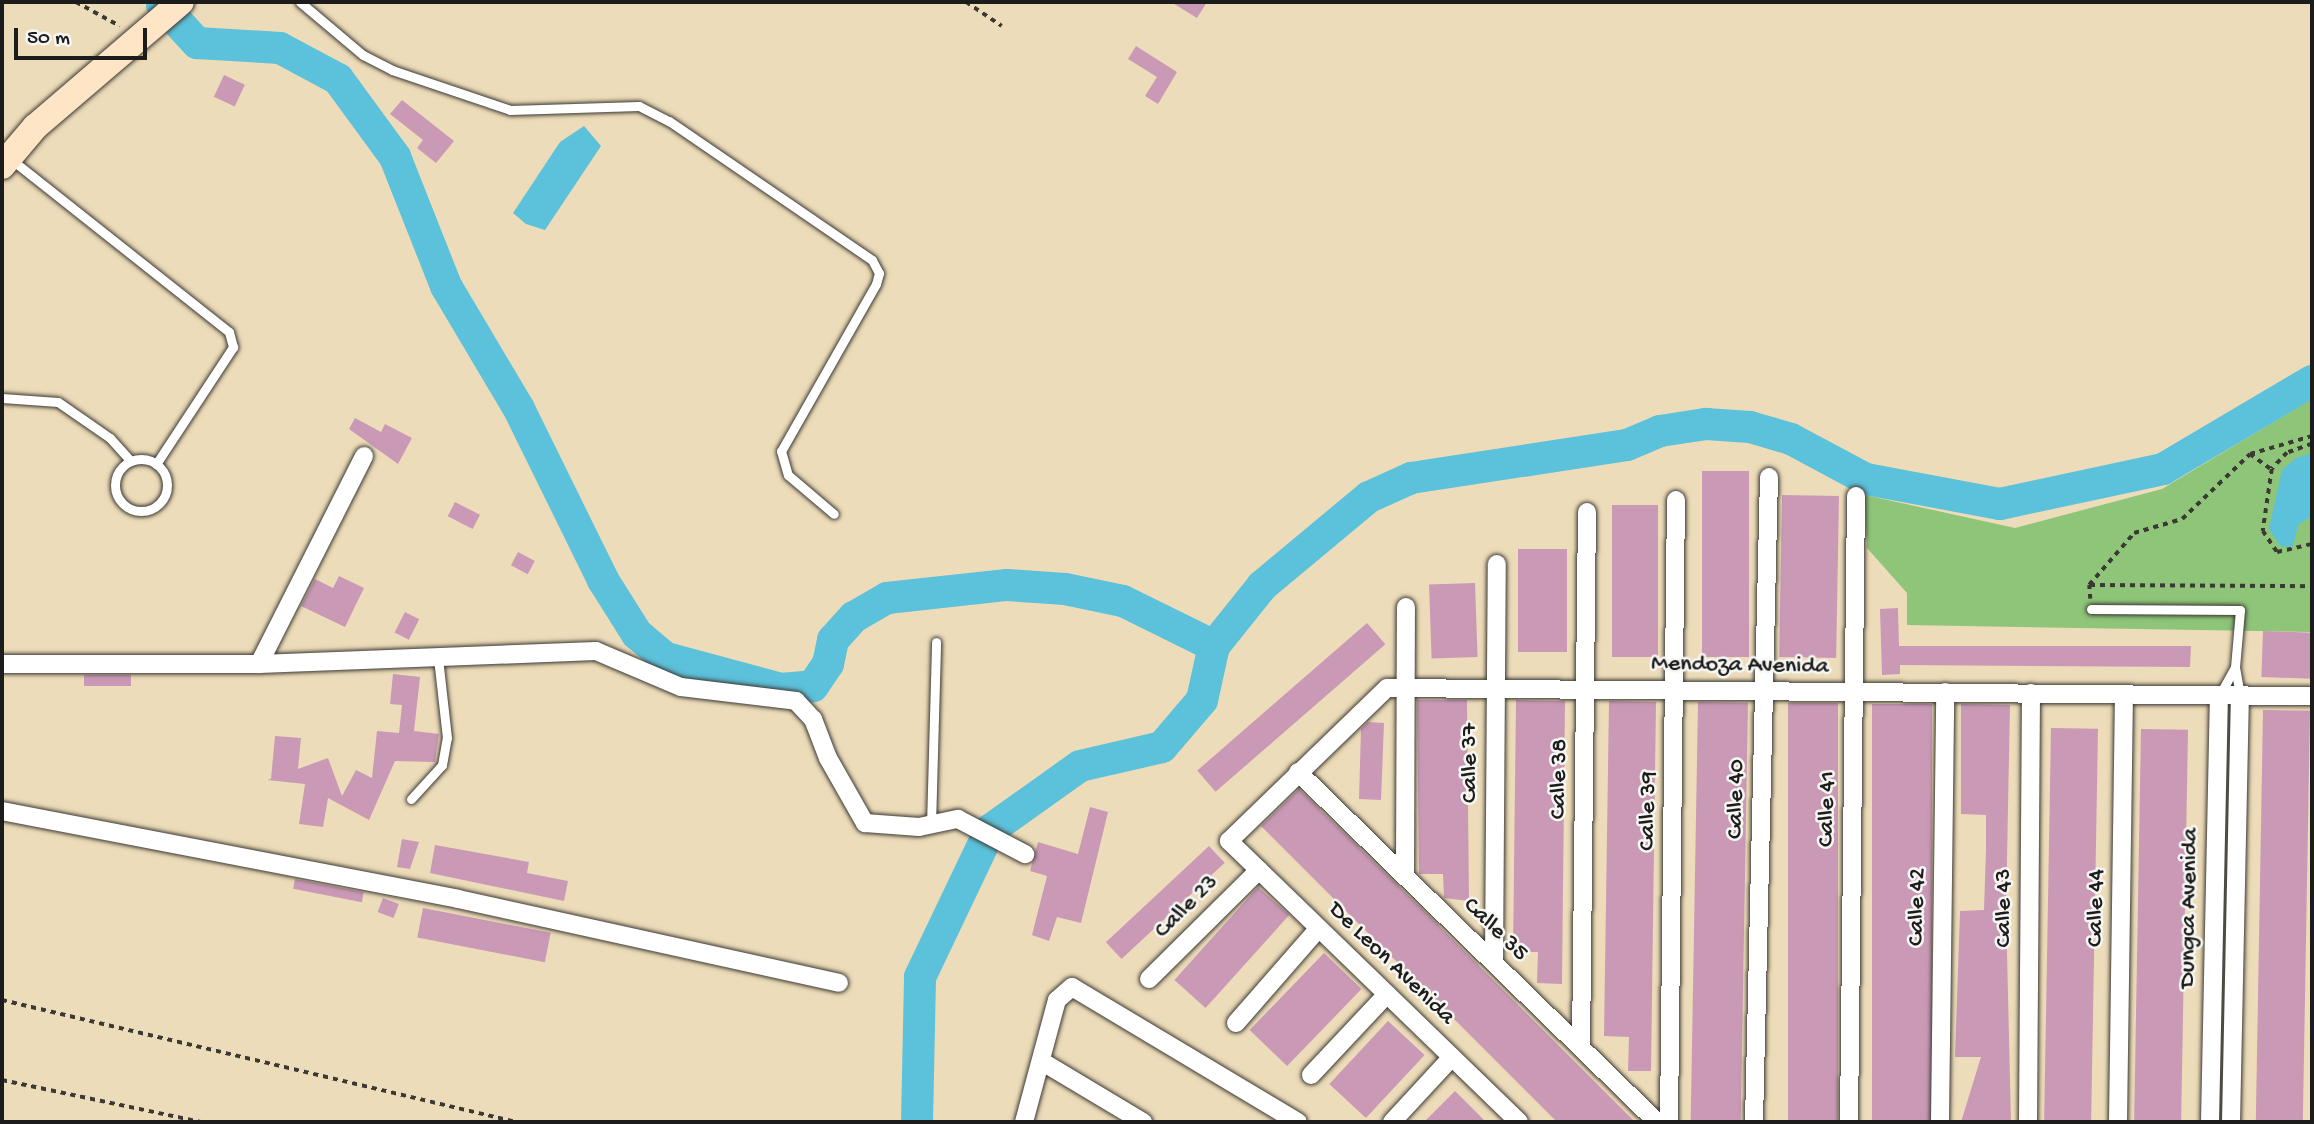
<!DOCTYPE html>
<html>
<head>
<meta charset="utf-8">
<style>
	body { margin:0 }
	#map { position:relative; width:2314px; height:1124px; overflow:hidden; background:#eddcb9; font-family:"Gochi Hand",sans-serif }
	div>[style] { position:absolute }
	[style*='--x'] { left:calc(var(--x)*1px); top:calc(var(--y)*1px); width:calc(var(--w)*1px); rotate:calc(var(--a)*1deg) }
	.green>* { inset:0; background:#8ec579 }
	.water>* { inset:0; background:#5cc1da }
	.river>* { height:32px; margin:-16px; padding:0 16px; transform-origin:16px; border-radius:16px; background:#5cc1da }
	.building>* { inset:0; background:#ca99b6; transform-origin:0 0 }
	.path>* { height:3.5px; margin-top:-1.75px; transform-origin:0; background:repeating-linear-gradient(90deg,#3b3934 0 5px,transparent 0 10px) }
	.roads { filter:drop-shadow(0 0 2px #3b3934) drop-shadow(0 0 2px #3b3934) }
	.lane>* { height:9px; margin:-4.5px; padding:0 4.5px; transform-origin:4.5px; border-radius:4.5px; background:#fff }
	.lane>.ring { margin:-4.5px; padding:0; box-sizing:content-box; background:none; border:9px solid #fff; border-radius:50% }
	.street>* { height:18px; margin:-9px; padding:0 9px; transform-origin:9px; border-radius:9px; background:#fff }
	.secondary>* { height:26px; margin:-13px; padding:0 13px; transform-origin:13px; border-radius:13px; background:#fde5c5 }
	span { translate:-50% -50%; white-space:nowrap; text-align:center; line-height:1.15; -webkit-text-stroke:5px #f6f6f2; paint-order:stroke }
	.street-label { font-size:24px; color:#1c1c1c }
	.frame { position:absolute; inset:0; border:4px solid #1c1c1c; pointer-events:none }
	.scale { position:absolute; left:14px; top:28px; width:133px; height:32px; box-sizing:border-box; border:4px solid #1c1c1c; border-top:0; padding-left:9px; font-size:21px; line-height:24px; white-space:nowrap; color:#1c1c1c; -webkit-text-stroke:5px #f6f6f2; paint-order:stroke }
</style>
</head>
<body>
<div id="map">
	<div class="green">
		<i style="clip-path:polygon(2312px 399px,2311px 632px,1907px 625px,1907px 593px,1867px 548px,1865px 495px,2015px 528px,2162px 489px)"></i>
	</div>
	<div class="water">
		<i style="clip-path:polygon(584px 126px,601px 146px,545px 230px,526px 224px,513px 213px,560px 142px)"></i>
		<i style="clip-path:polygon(2312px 453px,2312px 516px,2298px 525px,2293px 546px,2281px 547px,2269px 529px,2282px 470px,2296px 458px)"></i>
	</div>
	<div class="river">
		<i style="--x:162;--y:5;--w:52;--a:47.4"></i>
		<i style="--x:197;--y:43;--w:83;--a:3.4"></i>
		<i style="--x:280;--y:48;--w:66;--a:28.1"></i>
		<i style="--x:338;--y:79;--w:97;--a:53.8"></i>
		<i style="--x:395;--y:157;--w:139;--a:68.4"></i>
		<i style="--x:446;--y:286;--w:143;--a:59.3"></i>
		<i style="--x:519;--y:409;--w:191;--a:63.8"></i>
		<i style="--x:603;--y:580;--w:64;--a:57.8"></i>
		<i style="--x:637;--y:634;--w:38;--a:40"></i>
		<i style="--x:666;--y:658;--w:119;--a:15.1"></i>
		<i style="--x:781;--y:689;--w:32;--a:-5"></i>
		<i style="--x:813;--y:686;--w:27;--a:-56"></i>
		<i style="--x:828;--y:664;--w:25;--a:-78"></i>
		<i style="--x:833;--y:640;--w:31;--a:-48"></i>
		<i style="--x:854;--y:617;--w:38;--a:-30"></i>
		<i style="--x:887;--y:598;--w:121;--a:-6.2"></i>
		<i style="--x:1007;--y:585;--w:58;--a:3.9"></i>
		<i style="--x:1065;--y:589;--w:59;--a:11.7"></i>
		<i style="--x:1123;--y:601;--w:102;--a:26.3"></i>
		<i style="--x:917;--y:1122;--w:145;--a:-88.8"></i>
		<i style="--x:920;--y:977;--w:163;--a:-64.5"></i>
		<i style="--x:990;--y:830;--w:110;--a:-35.4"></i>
		<i style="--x:1080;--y:766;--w:84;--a:-13"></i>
		<i style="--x:1162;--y:747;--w:62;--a:-49.6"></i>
		<i style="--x:1202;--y:700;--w:55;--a:-77.5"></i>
		<i style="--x:1214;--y:646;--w:77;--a:-51.3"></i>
		<i style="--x:1262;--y:586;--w:139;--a:-39.8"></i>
		<i style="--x:1369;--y:497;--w:46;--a:-24.3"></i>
		<i style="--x:1411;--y:478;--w:219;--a:-8.7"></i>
		<i style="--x:1627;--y:445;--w:36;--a:-23"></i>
		<i style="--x:1660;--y:431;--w:47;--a:-8.7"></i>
		<i style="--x:1706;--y:424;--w:44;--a:3.9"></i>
		<i style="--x:1750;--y:427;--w:43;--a:16.3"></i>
		<i style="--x:1791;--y:439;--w:85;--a:28.1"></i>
		<i style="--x:1866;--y:479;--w:136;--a:10.6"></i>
		<i style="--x:2000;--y:504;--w:167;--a:-12.1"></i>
		<i style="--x:2163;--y:469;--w:173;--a:-30.6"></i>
	</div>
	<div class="building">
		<i style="clip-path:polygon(1171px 2px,1207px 2px,1197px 18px)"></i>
		<i style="clip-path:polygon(1136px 46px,1177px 72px,1158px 104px,1145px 96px,1157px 77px,1128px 59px)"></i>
		<i style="left:224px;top:75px;width:23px;height:24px;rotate:25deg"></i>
		<i style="clip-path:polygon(402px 100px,454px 141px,436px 163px,417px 148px,423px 140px,390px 114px)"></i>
		<i style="clip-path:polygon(355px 418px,381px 432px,385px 424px,412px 438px,398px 464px,349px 429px)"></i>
		<i style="left:1702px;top:471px;width:47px;height:186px"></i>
		<i style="left:1782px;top:495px;width:57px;height:162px;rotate:1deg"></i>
		<i style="left:455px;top:502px;width:28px;height:16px;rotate:27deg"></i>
		<i style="left:1612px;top:505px;width:46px;height:152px"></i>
		<i style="left:1518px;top:549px;width:49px;height:103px"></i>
		<i style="left:518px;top:552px;width:19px;height:15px;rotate:28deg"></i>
		<i style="clip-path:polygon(339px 576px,364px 588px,345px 627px,301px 606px,315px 579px,333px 588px)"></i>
		<i style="left:1475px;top:583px;width:74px;height:46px;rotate:88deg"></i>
		<i style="clip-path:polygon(1898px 608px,1899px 646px,2191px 646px,2190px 667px,1900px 665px,1900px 674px,1882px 675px,1880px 609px)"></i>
		<i style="left:405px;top:612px;width:16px;height:23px;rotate:27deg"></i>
		<i style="left:1367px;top:623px;width:28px;height:225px;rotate:49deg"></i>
		<i style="left:2263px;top:631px;width:49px;height:46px;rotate:2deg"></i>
		<i style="clip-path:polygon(393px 674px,420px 677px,414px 731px,439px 734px,435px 762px,395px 761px,369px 820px,328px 798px,323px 827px,299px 824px,305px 784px,267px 780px,271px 779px,275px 736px,301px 738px,298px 769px,328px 758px,342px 796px,356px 770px,372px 778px,377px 731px,399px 733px,402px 705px,390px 704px)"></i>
		<i style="left:84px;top:675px;width:47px;height:11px"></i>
		<i style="clip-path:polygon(1417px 700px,1467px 700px,1469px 901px,1444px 898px,1443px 874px,1419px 874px)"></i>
		<i style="clip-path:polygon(1516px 700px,1565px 701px,1562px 984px,1537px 983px,1538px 952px,1513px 952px)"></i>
		<i style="clip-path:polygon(1609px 701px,1656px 702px,1651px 1071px,1628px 1071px,1629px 1037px,1604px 1036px)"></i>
		<i style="left:1698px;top:702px;width:50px;height:420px;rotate:1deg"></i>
		<i style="left:1788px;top:703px;width:50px;height:419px"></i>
		<i style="left:1872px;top:704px;width:60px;height:418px"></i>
		<i style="clip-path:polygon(1961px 704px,2010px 705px,2006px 910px,2011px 1122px,1961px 1122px,1981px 1057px,1955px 1057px,1960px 911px,1984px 910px,1986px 850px,1986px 815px,1961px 814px)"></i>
		<i style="left:2263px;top:710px;width:47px;height:412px;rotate:1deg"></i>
		<i style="clip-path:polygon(1368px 722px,1384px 723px,1381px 800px,1359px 799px,1361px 729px)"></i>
		<i style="left:2051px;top:728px;width:47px;height:394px;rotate:1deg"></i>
		<i style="left:2141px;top:729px;width:47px;height:393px;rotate:1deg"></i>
		<i style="clip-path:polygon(1299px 789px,1422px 909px,1635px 1122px,1557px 1122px,1261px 826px)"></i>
		<i style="clip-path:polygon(1090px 807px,1108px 812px,1081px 923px,1057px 917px,1049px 941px,1032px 935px,1047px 876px,1030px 871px,1038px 842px,1078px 854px)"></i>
		<i style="clip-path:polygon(402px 839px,419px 842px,410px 869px,397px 867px)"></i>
		<i style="clip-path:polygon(435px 845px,529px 862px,527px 873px,568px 881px,564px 901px,430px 873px)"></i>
		<i style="left:1209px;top:846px;width:23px;height:141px;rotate:47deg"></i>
		<i style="left:295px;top:879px;width:70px;height:10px;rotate:11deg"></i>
		<i style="left:1258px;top:887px;width:42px;height:125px;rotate:42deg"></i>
		<i style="left:383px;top:898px;width:17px;height:15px;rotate:21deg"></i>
		<i style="left:423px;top:908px;width:130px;height:30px;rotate:11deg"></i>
		<i style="left:1324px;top:953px;width:52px;height:107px;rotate:44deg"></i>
		<i style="left:1388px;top:1021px;width:50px;height:86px;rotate:43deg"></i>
		<i style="clip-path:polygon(1455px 1091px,1486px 1122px,1424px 1122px)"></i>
	</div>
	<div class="path">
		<i style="--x:76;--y:2;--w:50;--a:28.6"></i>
		<i style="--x:966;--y:2;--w:43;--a:33.7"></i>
		<i style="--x:2312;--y:444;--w:27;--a:160"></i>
		<i style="--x:2287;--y:453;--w:22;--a:133"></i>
		<i style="--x:2272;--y:469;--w:63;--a:98.3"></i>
		<i style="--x:2263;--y:531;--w:25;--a:56"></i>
		<i style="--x:2277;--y:552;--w:36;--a:-13"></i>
		<i style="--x:2250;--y:454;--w:26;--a:36"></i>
		<i style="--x:2090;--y:585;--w:222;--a:0.3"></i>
		<i style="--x:2090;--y:599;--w:14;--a:-94"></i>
		<i style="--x:2089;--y:585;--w:69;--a:-49.1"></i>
		<i style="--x:2134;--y:533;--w:50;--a:-16.3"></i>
		<i style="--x:2182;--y:519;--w:94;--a:-43.7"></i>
		<i style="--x:2250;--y:454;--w:65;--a:-16.2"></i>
		<i style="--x:2;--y:1000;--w:528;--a:13.35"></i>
		<i style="--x:2;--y:1080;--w:203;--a:11.9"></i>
	</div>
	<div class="roads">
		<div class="lane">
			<i style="--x:300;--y:2;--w:82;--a:40.1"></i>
			<i style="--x:363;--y:55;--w:33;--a:27"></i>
			<i style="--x:392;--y:70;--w:125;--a:18.7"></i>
			<i style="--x:510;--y:110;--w:129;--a:-1.8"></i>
			<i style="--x:639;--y:106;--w:34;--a:27"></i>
			<i style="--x:669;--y:121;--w:246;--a:34.4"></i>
			<i style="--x:872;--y:260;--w:15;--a:62"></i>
			<i style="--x:879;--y:273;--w:11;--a:105"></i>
			<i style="--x:876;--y:284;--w:192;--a:119.6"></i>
			<i style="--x:781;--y:451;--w:25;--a:74"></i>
			<i style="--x:788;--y:475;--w:60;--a:40.3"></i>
			<i style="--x:12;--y:160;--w:277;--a:38.4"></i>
			<i style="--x:229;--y:332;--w:16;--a:75"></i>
			<i style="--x:233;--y:347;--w:140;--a:123.3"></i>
			<i style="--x:2;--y:398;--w:56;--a:4.1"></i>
			<i style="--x:58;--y:402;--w:63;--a:34.7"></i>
			<i style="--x:110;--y:438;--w:31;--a:48"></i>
			<i class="ring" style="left:115px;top:459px;width:43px;height:43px"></i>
			<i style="--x:2091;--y:609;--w:149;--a:0.4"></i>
			<i style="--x:2240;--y:610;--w:57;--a:95"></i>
			<i style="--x:2235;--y:667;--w:29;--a:80"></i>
			<i style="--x:2219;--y:696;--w:33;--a:-61"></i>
			<i style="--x:411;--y:799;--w:46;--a:-47.6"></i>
			<i style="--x:442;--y:765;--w:27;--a:-80"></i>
			<i style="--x:447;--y:738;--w:81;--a:-96.4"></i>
			<i style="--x:931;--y:825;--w:183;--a:-88.4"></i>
		</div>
		<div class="street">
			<i style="--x:2;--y:664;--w:257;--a:0"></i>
			<i style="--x:259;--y:664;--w:337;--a:-2.2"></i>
			<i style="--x:596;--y:651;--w:92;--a:23"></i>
			<i style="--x:681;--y:687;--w:116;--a:6.9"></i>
			<i style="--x:796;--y:701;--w:25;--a:47"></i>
			<i style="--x:813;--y:719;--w:42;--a:69"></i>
			<i style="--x:828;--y:758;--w:75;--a:60.4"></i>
			<i style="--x:865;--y:823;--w:54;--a:4.2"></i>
			<i style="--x:919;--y:827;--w:40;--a:-12"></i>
			<i style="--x:958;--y:819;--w:76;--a:27.6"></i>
			<i style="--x:259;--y:664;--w:233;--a:-63.2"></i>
			<i style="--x:1298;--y:772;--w:501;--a:44.27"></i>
			<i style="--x:2;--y:811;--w:464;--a:10.9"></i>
			<i style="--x:458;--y:899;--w:390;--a:12.4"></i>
			<i style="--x:1405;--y:876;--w:269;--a:-89.8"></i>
			<i style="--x:1494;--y:962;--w:398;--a:-89.6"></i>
			<i style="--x:1149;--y:979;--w:155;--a:-44.7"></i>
			<i style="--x:1236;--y:1023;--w:125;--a:-48.9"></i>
			<i style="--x:1581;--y:1047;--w:535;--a:-89.36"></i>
			<i style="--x:1041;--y:1061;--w:119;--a:30.9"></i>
			<i style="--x:1311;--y:1075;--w:111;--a:-46.8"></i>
			<i style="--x:1024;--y:1122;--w:126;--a:-74.9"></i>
			<i style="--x:1057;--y:1000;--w:20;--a:-41"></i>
			<i style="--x:1072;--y:987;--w:263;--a:30.9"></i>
			<i style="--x:1392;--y:1122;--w:88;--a:-47.3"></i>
			<i style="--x:1519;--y:1122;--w:404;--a:-135.9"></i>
			<i style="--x:1229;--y:841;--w:220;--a:-44.1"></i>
			<i style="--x:1387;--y:688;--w:925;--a:0.5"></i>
			<i style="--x:1669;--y:1122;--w:622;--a:-89.36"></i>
			<i style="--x:1754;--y:1122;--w:645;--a:-88.67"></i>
			<i style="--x:1849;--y:1122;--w:626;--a:-89.36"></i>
			<i style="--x:1940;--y:1122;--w:430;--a:-89.3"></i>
			<i style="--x:2028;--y:1122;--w:429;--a:-89.6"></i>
			<i style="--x:2118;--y:1122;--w:428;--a:-89.2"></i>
			<i style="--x:2210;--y:1122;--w:426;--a:-88.8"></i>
			<i style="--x:2231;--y:1122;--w:426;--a:-88.8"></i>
		</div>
		<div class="secondary">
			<i style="--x:2;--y:166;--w:51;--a:-49.8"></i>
			<i style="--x:35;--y:127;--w:192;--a:-40.6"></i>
		</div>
	</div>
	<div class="street-label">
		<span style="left:1740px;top:666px;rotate:1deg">Mendoza Avenida</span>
		<span style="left:1471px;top:763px;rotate:-90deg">Calle 37</span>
		<span style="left:1560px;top:779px;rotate:-89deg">Calle 38</span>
		<span style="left:1737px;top:799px;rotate:-89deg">Calle 40</span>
		<span style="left:1828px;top:809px;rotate:-89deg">Calle 41</span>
		<span style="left:1649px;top:811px;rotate:-89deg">Calle 39</span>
		<span style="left:1187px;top:907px;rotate:-45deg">Calle 23</span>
		<span style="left:1918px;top:907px;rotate:-89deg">Calle 42</span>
		<span style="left:2005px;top:908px;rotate:-90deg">Calle 43</span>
		<span style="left:2097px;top:908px;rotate:-89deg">Calle 44</span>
		<span style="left:2190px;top:908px;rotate:-89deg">Dungca Avenida</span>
		<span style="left:1495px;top:930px;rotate:44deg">Calle 35</span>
		<span style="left:1391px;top:964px;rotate:44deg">De Leon Avenida</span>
	</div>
	<div class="frame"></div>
	<div class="scale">50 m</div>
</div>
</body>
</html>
